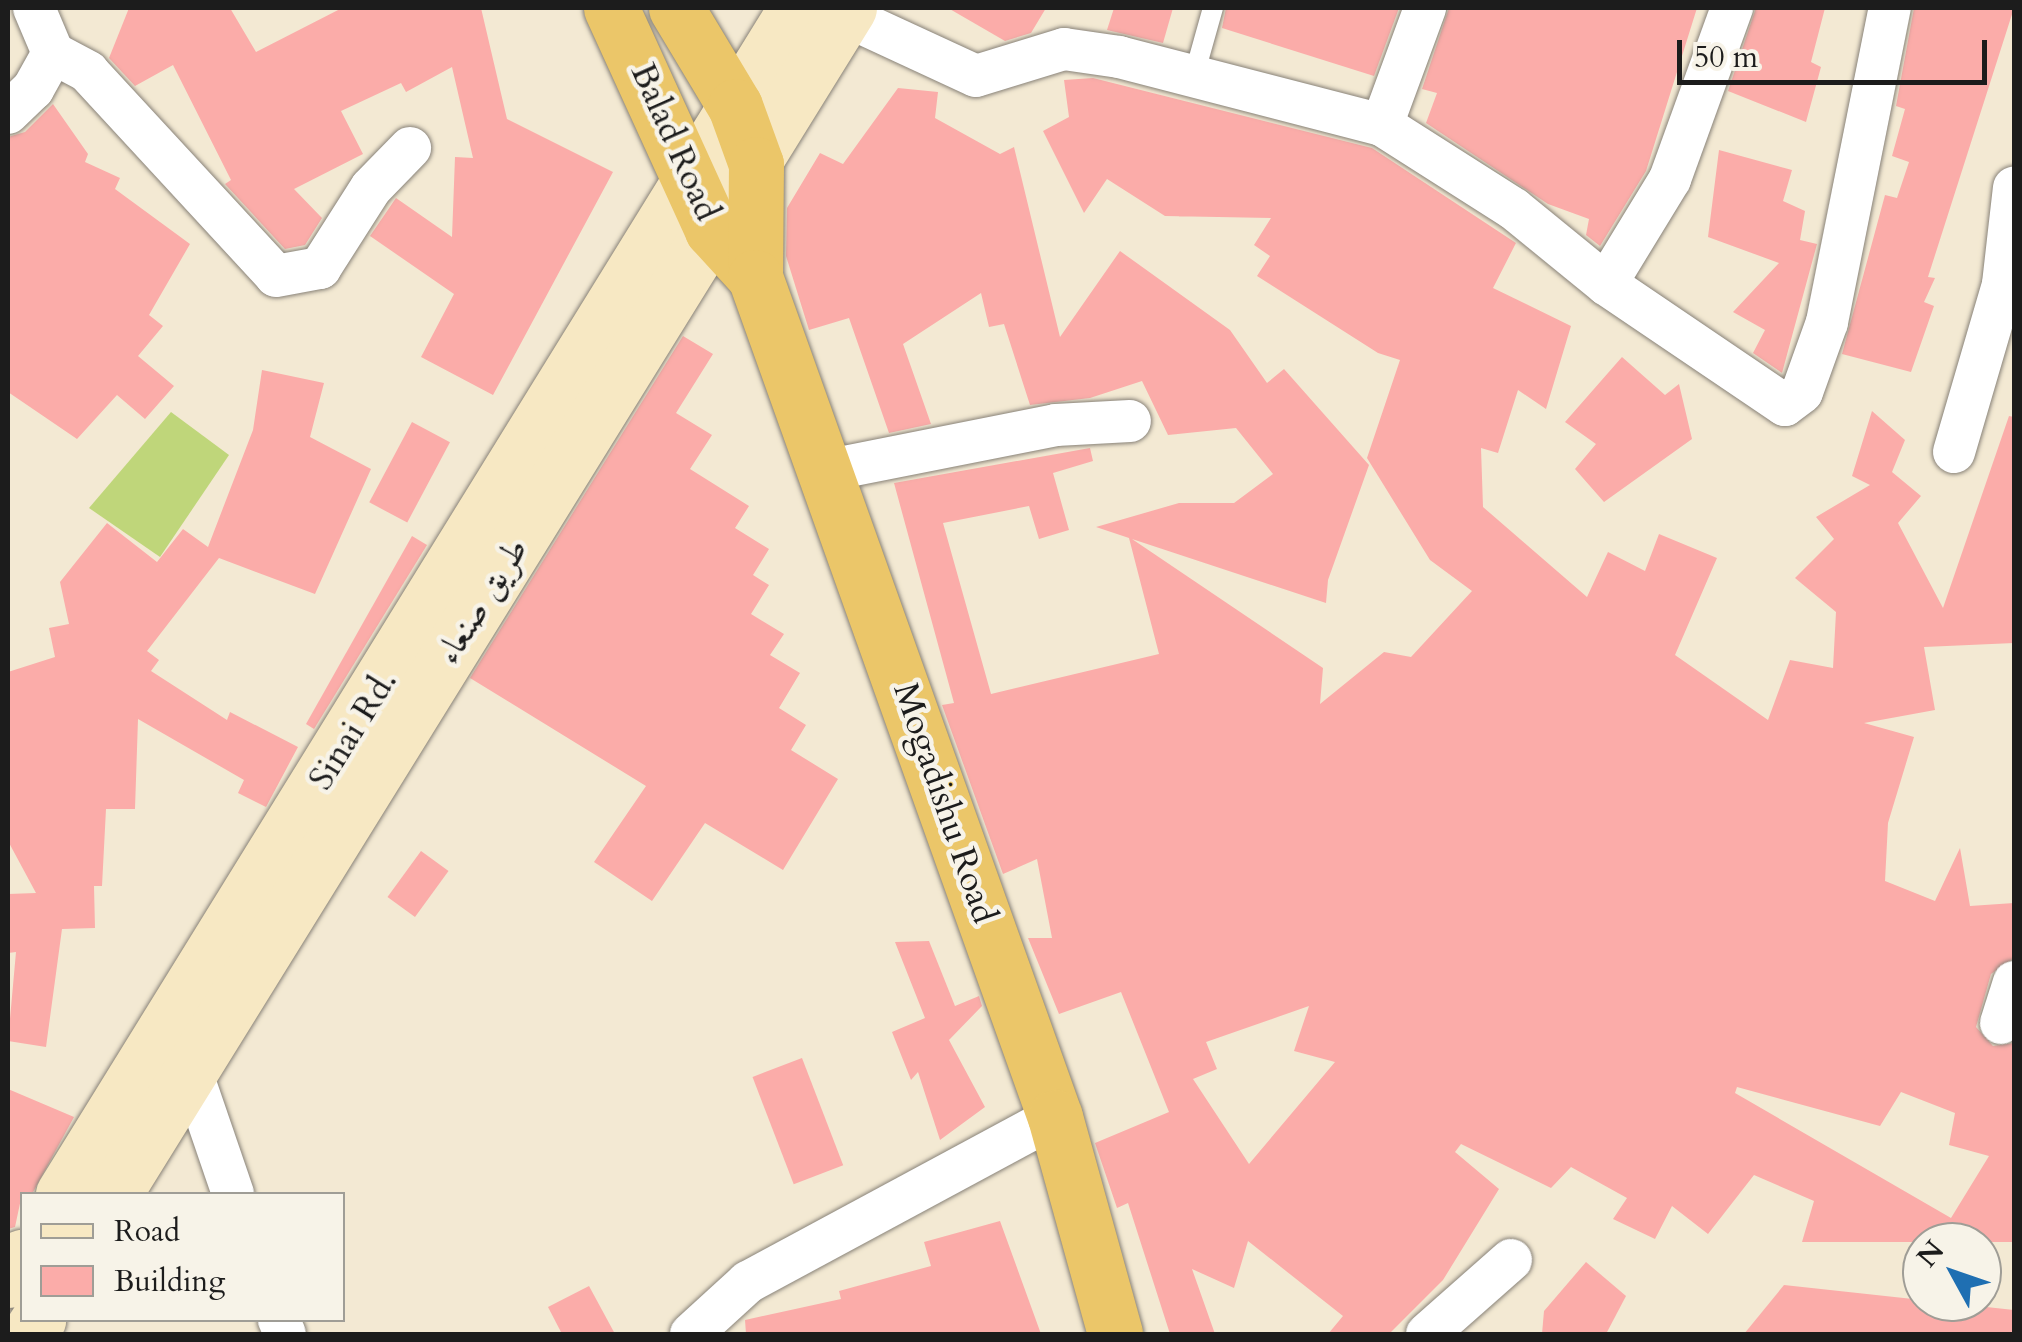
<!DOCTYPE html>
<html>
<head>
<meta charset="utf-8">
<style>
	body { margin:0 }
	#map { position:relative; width:2022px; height:1342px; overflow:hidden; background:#f3e9d3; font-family:Cardo,Amiri,serif }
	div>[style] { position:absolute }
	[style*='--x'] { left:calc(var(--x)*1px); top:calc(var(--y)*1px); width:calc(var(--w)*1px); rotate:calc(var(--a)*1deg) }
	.green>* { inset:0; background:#bfd67a }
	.building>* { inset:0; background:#fbaca9; transform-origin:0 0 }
	.roads { filter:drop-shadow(0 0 2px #888278) drop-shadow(0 0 2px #888278) }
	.lane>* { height:20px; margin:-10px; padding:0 10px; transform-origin:10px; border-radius:10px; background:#fff }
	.street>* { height:42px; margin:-21px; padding:0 21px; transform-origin:21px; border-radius:21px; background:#fff }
	.secondary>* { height:55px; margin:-27.5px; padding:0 27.5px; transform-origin:27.5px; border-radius:27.5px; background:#f7e8c3 }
	.highway>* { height:55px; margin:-27.5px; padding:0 27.5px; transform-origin:27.5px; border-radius:27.5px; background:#ebc669 }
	span { translate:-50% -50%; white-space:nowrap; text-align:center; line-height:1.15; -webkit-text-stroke:9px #f7f3e8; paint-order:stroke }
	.street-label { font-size:35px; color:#1c1c1c }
	.frame { position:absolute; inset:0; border:10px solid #1c1c1c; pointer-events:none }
	.legend { position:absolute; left:20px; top:1192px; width:325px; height:130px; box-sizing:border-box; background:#f7f3e8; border:2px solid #9f9d96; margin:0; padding:12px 18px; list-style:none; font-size:30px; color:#1c1c1c }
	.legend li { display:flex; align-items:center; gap:20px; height:50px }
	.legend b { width:50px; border:2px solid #9f9d96 }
	.north { position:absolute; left:1902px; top:1222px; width:100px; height:100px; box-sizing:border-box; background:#f7f3e8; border:2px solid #9f9d96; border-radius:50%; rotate:310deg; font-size:28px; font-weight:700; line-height:40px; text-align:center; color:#1c1c1c }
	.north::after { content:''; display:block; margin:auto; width:35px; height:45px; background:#1f6fb2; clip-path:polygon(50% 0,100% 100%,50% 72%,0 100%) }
	.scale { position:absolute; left:1677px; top:40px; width:310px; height:45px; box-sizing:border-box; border:5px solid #1c1c1c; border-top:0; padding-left:12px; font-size:30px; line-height:35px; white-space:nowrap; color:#1c1c1c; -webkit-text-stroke:8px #f7f3e8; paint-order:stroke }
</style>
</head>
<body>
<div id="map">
	<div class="green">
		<i style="clip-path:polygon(171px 412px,229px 455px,160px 557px,89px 508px)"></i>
	</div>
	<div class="building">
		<i style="clip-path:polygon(129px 8px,230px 8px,256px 52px,342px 8px,481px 8px,507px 119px,613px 172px,493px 395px,421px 357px,454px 294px,370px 236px,396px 198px,452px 237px,455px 157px,473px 158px,452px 67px,406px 92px,401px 83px,341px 111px,363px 154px,294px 189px,322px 218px,305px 245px,285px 249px,225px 184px,231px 180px,173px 65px,135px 86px,109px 58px)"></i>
		<i style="clip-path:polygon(948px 8px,1046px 8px,1031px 33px,1005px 41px)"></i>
		<i style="clip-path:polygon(1114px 8px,1173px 8px,1163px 43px,1107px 30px)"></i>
		<i style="clip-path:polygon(1226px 8px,1399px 8px,1374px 76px,1222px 28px)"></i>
		<i style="clip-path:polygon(1449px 8px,1697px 8px,1646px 171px,1600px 246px,1586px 235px,1589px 219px,1548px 204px,1426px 123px,1437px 93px,1422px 89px)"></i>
		<i style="clip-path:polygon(1756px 8px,1825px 8px,1811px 62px,1821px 67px,1806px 122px,1728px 91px)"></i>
		<i style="clip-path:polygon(1914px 8px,2014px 8px,1928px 277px,1935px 278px,1924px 302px,1934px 306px,1911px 372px,1842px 354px,1885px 195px,1897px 198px,1909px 162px,1892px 156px,1905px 109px,1896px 106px)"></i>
		<i style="clip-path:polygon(evenodd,1093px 78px,1372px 148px,1516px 243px,1493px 288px,1571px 326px,1546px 409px,1518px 390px,1498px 453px,1481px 448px,1483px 507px,1587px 597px,1608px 552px,1645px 571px,1659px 534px,1717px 558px,1675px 655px,1768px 720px,1790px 660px,1833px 668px,1836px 612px,1795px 578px,1834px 539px,1816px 517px,1870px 485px,1852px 476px,1872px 411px,1905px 440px,1892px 472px,1921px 496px,1898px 523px,1943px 608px,2009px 416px,2014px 417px,2014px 643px,1924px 647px,1935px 710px,1864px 723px,1914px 737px,1888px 823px,1885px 881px,1935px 901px,1960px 848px,1970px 906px,2014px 903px,2014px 958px,1991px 974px,1976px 1027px,1993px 1046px,2014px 1043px,2014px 1242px,1802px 1242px,1814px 1201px,1754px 1175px,1708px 1234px,1672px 1206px,1655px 1239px,1613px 1219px,1627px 1198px,1571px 1167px,1551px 1188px,1461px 1144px,1455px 1152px,1499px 1189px,1443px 1280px,1389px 1334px,1328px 1334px,1343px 1316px,1248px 1241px,1234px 1288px,1192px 1269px,1215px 1334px,1170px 1334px,1128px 1203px,1117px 1208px,1095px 1143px,1169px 1112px,1121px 992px,1059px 1014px,1028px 938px,1052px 938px,1037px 859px,1003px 874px,942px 705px,954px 703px,894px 483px,1090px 448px,1093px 461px,1053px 473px,1069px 530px,1039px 539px,1029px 506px,943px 523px,991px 694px,1159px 654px,1129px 538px,1096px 527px,1179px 503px,1234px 503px,1273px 474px,1236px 428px,1168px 435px,1142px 381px,1090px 398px,1030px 405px,1004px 324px,989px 327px,981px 293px,903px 344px,931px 424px,889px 433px,849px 318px,809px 330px,786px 256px,787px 208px,820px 153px,843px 164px,898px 88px,938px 92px,935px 118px,1000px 154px,1014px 147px,1060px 337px,1120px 251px,1230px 330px,1267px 383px,1284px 369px,1369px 465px,1328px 580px,1326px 603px,1132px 539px,1323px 668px,1320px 704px,1384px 652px,1411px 657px,1472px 591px,1430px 560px,1367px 458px,1400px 360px,1378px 353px,1257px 276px,1270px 256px,1254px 245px,1271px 218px,1165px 216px,1107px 179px,1084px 213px,1043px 131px,1069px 117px,1064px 80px,1093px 78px,1309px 1006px,1294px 1051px,1335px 1062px,1249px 1164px,1193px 1079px,1217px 1069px,1206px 1042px,1309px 1006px,1093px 78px,1737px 1087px,1880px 1126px,1901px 1092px,1955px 1113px,1949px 1145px,1989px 1156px,1951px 1218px,1735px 1093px,1737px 1087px)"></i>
		<i style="clip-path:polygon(53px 104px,88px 154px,85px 162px,120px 178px,115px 189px,190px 244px,149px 315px,163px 326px,138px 356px,174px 386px,145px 419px,117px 395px,77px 439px,8px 392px,8px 137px,25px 132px)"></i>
		<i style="clip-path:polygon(1719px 150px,1792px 170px,1783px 201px,1805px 211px,1800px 240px,1817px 244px,1782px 373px,1753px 353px,1765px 330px,1733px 312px,1779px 263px,1708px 237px)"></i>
		<i style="clip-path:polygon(683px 336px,713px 354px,676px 413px,712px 435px,690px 469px,749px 506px,735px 528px,769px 549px,753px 575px,769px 585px,751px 614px,784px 634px,770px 655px,800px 673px,779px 708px,806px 725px,791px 750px,838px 779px,783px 870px,705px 823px,652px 901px,594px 862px,646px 786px,470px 678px)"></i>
		<i style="clip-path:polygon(1622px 357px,1665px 395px,1679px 384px,1692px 439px,1604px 502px,1575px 469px,1596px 444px,1565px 422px)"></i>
		<i style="clip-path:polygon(262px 370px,324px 383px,310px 437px,371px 469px,315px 594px,219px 558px,147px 651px,159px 660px,151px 671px,227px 720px,230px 712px,298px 747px,266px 807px,238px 793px,244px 780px,138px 719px,135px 809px,106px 809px,102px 886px,94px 886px,95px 928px,62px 929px,46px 1047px,8px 1041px,16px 952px,8px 953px,8px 894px,36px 893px,8px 841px,8px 672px,55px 657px,49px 628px,69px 624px,60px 582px,107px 523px,157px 562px,183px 529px,208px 547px,253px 430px)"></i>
		<i style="left:412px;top:422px;width:43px;height:91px;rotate:28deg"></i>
		<i style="clip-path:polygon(412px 536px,427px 545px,314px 729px,306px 724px)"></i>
		<i style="left:421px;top:851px;width:34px;height:57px;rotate:36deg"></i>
		<i style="clip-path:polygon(929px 941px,955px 1006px,979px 996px,982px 1006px,949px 1040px,985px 1107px,940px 1140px,918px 1072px,911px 1080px,892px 1032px,925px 1018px,895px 942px)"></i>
		<i style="left:802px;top:1058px;width:115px;height:53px;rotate:69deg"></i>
		<i style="clip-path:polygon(8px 1089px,74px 1117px,32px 1194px,22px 1194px,15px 1227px,8px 1229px)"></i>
		<i style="clip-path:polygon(1000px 1221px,1041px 1334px,746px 1334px,745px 1320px,841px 1299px,839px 1291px,931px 1266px,924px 1242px)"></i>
		<i style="clip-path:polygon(1586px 1262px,1626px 1296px,1606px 1334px,1542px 1334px,1544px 1311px)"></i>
		<i style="clip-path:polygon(1784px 1285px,2014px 1310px,2014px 1334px,1744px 1334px)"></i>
		<i style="clip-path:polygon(589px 1286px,615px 1334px,562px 1334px,548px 1307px)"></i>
	</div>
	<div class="roads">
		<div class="lane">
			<i style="--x:1193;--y:79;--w:74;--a:-74.3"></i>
		</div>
		<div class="street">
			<i style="--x:844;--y:15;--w:145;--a:24.8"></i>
			<i style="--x:976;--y:76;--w:92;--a:-17.1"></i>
			<i style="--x:1064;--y:49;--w:56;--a:8.3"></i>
			<i style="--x:1119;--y:57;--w:272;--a:14.5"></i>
			<i style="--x:1382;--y:125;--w:156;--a:32.5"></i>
			<i style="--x:1514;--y:209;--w:119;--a:39.2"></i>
			<i style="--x:1606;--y:284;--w:216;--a:34.1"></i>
			<i style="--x:1785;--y:405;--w:21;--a:-37"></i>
			<i style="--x:1802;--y:392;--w:74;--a:-70.3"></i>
			<i style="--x:1827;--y:322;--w:320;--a:-78.7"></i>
			<i style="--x:53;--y:53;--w:40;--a:28"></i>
			<i style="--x:88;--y:72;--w:277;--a:47.3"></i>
			<i style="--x:276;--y:276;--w:45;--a:-10.3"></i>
			<i style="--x:320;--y:268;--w:95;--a:-57.5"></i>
			<i style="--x:371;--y:188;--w:56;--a:-45.7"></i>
			<i style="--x:8;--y:113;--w:35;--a:-44"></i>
			<i style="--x:33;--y:89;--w:41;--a:-60.9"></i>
			<i style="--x:53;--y:53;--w:49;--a:-112.9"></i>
			<i style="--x:1382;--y:125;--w:125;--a:-69.8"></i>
			<i style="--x:1606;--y:284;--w:123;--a:-58.6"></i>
			<i style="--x:1670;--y:179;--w:182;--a:-70.1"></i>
			<i style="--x:1954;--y:452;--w:175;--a:-73.7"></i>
			<i style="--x:2003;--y:284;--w:97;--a:-83.5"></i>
			<i style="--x:829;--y:470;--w:231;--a:-11.2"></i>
			<i style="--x:1056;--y:425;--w:74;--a:-3.1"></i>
			<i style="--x:2001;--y:1023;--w:43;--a:-72.4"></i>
			<i style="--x:191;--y:1071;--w:130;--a:71.1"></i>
			<i style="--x:279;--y:1320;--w:15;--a:67"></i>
			<i style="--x:691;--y:1334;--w:77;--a:-42.4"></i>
			<i style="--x:748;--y:1282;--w:349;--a:-28.3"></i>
			<i style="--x:1427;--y:1334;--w:112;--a:-41.4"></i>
		</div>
		<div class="secondary">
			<i style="--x:63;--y:1194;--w:1394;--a:-58.28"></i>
			<i style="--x:114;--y:1194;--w:1395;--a:-58.21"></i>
			<i style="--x:8;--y:1280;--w:27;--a:-59"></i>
			<i style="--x:29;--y:1334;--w:17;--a:-57"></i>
		</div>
		<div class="highway">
			<i style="--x:611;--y:8;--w:244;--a:65.5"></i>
			<i style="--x:712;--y:230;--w:64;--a:47.5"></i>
			<i style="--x:676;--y:8;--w:114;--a:59"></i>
			<i style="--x:735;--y:106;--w:62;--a:70.1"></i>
			<i style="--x:756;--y:164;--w:113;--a:90.5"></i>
			<i style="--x:755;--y:277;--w:892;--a:70.35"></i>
			<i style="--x:1055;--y:1117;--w:225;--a:74.5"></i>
		</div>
	</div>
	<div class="street-label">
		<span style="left:675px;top:142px;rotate:66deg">Balad Road</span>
		<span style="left:482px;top:601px;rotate:-58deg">طريق صنعاء</span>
		<span style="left:353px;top:730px;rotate:-58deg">Sinai Rd.</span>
		<span style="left:945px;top:803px;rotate:71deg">Mogadishu Road</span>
	</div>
	<div class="frame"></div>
	<ul class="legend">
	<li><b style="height:12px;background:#f7e8c3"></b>Road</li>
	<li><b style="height:28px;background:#fbaca9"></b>Building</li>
	</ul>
	<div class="north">N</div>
	<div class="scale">50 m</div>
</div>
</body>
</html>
